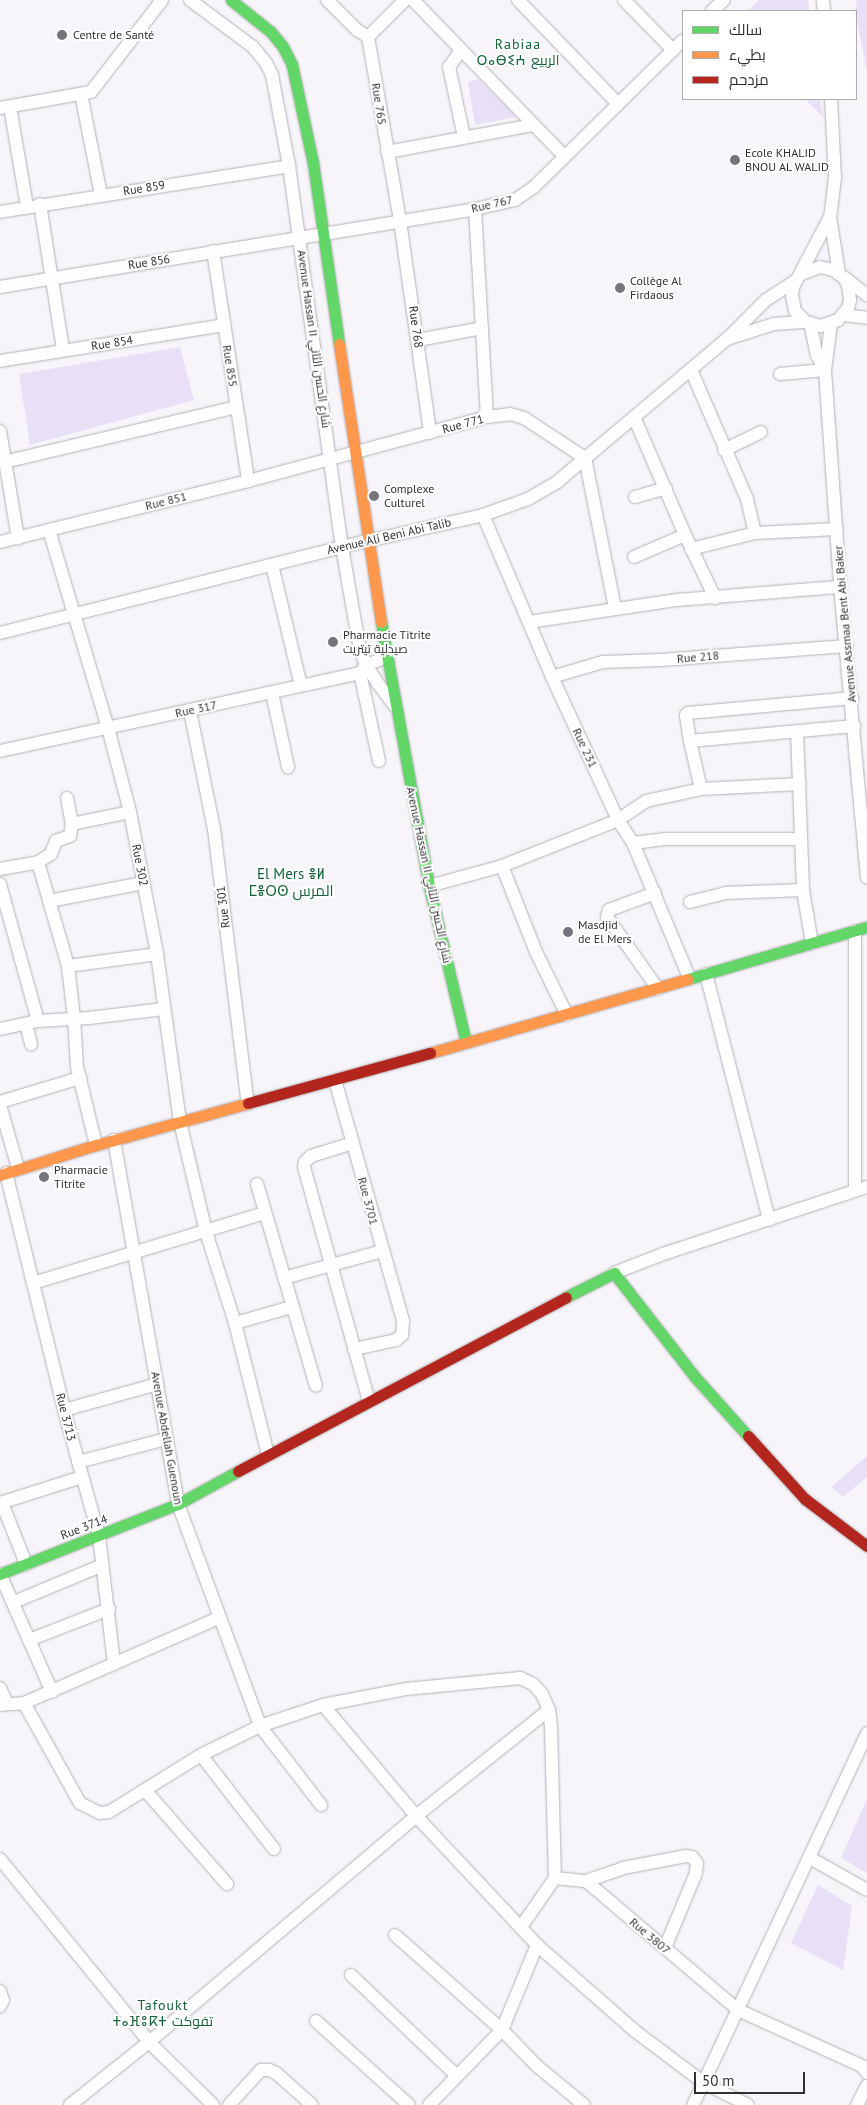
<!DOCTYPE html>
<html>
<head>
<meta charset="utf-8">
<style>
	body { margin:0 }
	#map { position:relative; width:867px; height:2105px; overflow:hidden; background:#f7f5fa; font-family:"PT Sans",Cairo,"Noto Sans Tifinagh",sans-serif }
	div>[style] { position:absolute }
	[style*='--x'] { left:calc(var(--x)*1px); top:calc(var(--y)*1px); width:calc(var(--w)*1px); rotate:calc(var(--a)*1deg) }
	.green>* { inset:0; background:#e9e0f8 }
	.roads { filter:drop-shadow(0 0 1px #b3b1b6) drop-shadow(0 0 1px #b3b1b6) }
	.street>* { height:12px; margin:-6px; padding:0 6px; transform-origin:6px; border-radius:6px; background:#fefefe }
	.fast>* { height:11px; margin:-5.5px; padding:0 5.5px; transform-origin:5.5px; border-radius:5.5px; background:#63d668 }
	.slow>* { height:11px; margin:-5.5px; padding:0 5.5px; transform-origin:5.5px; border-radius:5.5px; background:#ff974d }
	.jam>* { height:11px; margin:-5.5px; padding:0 5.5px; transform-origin:5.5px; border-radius:5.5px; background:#b3261e }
	.dots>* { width:14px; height:14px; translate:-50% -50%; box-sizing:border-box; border:2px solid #fff; border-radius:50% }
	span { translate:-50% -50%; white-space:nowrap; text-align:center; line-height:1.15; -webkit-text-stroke:4px #fff; paint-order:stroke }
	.poi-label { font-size:12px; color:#312e35 }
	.left { translate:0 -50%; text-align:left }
	.street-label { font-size:12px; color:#312e35 }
	.neighbourhood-label { font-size:14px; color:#15633a; letter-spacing:1px }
	.quarter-label { font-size:15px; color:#15633a }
	.legend { position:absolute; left:682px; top:10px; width:175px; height:90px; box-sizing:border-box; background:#fff; border:1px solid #adabae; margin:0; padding:6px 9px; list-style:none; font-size:15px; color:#312e35 }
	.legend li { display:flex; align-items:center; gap:10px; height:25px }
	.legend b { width:25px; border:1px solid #adabae }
	.scale { position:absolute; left:694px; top:2072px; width:111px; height:22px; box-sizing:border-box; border:2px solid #312e35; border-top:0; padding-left:6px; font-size:15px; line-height:18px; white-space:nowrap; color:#312e35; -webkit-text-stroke:4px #fff; paint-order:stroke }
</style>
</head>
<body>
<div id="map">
	<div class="green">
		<i style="clip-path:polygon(759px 0,808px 0,809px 11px,748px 11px)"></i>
		<i style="clip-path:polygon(857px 0,867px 0,867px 72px,855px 10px)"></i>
		<i style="clip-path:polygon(478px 79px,516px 117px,475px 125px,468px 82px)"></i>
		<i style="clip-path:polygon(805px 99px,820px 99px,823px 117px)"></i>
		<i style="clip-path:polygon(180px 347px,194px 400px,30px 445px,19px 374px)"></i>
		<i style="clip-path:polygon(867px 1456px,867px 1477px,843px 1497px,831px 1487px)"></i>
		<i style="clip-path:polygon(867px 1799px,867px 1873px,841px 1858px)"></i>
		<i style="clip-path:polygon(818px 1885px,852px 1906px,843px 1970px,791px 1943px)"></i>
	</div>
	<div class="roads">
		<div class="street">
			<i style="--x:190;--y:0;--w:79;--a:36.7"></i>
			<i style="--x:253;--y:47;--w:21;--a:51"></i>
			<i style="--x:266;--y:63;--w:13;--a:63"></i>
			<i style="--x:272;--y:75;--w:93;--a:79.4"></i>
			<i style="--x:289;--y:166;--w:385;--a:82.1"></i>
			<i style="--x:342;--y:547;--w:105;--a:80.1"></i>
			<i style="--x:360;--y:650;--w:16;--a:68"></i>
			<i style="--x:366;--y:665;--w:24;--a:57"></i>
			<i style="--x:379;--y:685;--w:26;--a:53"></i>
			<i style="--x:327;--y:0;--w:42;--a:45"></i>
			<i style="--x:357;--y:30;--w:13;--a:32"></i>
			<i style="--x:405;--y:0;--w:52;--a:135"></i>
			<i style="--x:368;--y:37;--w:187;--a:80.1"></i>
			<i style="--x:400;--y:221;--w:214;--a:81.9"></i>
			<i style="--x:413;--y:0;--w:217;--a:45.9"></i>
			<i style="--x:518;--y:0;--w:144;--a:46.1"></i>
			<i style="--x:624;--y:0;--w:70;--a:45.6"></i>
			<i style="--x:823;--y:0;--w:11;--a:85"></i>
			<i style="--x:712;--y:11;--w:16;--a:-43"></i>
			<i style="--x:461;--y:50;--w:21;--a:125"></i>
			<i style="--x:449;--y:67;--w:72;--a:77.9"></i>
			<i style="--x:81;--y:94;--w:103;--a:78.8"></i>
			<i style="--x:831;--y:99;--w:79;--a:87.1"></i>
			<i style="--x:835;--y:178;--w:39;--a:97"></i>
			<i style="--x:830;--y:217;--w:57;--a:80.9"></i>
			<i style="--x:10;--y:107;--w:100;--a:80.3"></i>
			<i style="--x:0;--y:108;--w:92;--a:-10"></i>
			<i style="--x:91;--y:92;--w:116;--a:-52.3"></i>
			<i style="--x:387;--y:152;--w:148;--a:-10.5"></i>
			<i style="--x:40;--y:204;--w:148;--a:81"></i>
			<i style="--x:475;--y:209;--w:208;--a:86.7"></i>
			<i style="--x:0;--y:212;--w:293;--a:-9"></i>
			<i style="--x:213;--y:251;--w:233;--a:81.3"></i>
			<i style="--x:801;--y:274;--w:20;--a:-20"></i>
			<i style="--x:820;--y:267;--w:13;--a:13"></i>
			<i style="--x:833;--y:270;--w:14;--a:36"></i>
			<i style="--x:844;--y:278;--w:8;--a:60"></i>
			<i style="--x:848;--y:285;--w:15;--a:82"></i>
			<i style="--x:850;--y:300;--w:8;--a:104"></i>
			<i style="--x:848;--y:308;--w:16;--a:130"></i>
			<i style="--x:838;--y:320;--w:18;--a:161"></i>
			<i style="--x:821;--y:326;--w:16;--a:-165"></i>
			<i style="--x:806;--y:322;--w:16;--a:-135"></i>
			<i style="--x:795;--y:311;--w:16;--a:-101"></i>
			<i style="--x:792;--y:295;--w:8;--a:-83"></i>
			<i style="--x:793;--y:287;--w:79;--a:-62.1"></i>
			<i style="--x:845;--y:278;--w:28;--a:38"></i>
			<i style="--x:0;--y:287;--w:481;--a:-9.3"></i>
			<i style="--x:475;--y:209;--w:41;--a:-12.7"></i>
			<i style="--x:515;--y:200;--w:23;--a:-34"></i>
			<i style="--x:534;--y:187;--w:209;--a:-44.6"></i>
			<i style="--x:844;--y:315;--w:23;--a:7"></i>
			<i style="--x:810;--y:323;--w:33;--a:78"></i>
			<i style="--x:817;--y:355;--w:17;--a:62"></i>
			<i style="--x:831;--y:324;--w:46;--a:97.4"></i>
			<i style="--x:825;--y:370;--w:218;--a:86"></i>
			<i style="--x:840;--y:587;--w:292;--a:84.7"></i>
			<i style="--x:730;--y:338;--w:46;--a:-17.7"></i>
			<i style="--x:774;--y:324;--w:32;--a:-4"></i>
			<i style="--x:418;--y:340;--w:65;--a:-10.6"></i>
			<i style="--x:0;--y:361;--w:227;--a:-9.1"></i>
			<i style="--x:691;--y:370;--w:141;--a:66.5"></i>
			<i style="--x:747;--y:499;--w:35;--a:77"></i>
			<i style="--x:780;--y:374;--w:45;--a:-5.1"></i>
			<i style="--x:634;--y:417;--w:129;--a:66.6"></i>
			<i style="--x:685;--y:535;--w:70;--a:64.5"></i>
			<i style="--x:0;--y:431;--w:109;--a:80.5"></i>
			<i style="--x:724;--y:450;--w:41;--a:-25.9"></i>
			<i style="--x:4;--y:462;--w:239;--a:-13.3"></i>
			<i style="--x:635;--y:497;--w:32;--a:-16"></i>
			<i style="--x:483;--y:515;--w:176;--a:66.9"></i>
			<i style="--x:552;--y:677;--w:157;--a:65.2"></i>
			<i style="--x:618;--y:820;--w:27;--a:57"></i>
			<i style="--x:633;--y:843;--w:147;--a:67.3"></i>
			<i style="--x:49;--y:530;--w:207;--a:73.4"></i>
			<i style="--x:108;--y:728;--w:87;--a:75.3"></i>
			<i style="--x:130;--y:812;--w:145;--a:79.2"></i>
			<i style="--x:157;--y:954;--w:170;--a:82.2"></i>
			<i style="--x:180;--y:1122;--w:113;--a:76.7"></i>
			<i style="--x:206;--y:1232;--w:96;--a:72.3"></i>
			<i style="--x:235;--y:1323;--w:135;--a:75.9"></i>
			<i style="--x:0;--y:542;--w:255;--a:-13.8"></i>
			<i style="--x:248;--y:481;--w:247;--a:-15"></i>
			<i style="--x:487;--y:417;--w:23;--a:-7"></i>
			<i style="--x:510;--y:414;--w:15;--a:16"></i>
			<i style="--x:524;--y:418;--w:73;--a:33.3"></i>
			<i style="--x:585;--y:458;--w:153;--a:78.7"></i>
			<i style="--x:691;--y:549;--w:66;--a:-14"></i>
			<i style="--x:755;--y:533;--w:82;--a:-2.8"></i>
			<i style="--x:634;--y:557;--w:56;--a:-23.3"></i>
			<i style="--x:272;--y:565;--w:124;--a:76.5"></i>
			<i style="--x:529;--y:622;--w:150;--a:-8.5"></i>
			<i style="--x:677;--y:600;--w:164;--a:-4.6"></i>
			<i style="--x:0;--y:633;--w:378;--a:-14.1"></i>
			<i style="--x:367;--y:541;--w:119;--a:-12.6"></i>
			<i style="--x:483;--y:515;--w:48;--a:-19.6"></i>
			<i style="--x:528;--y:499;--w:34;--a:-30"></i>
			<i style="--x:557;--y:482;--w:222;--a:-40.1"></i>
			<i style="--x:727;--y:339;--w:55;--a:-45"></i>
			<i style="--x:766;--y:300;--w:37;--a:-33"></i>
			<i style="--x:360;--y:673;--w:90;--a:77.8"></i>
			<i style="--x:552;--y:677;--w:53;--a:-16.4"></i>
			<i style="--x:603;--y:662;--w:58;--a:-2"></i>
			<i style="--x:661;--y:660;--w:186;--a:-4.3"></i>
			<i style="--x:272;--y:693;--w:76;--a:77.8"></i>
			<i style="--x:190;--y:711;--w:120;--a:78.5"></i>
			<i style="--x:214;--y:829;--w:277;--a:83"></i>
			<i style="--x:797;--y:732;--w:158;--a:87.8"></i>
			<i style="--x:803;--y:890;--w:54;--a:80.4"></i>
			<i style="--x:690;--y:741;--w:165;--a:-5.2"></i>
			<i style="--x:0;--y:751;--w:368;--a:-12.2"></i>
			<i style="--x:360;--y:673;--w:10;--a:-53"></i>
			<i style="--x:366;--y:665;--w:22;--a:-21"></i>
			<i style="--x:701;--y:789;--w:49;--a:-102.9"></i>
			<i style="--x:690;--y:741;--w:26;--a:-99"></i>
			<i style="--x:686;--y:715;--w:3;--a:-45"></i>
			<i style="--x:688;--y:713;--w:165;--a:-5.2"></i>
			<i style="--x:67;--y:798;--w:26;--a:79"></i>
			<i style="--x:633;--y:843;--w:32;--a:-7"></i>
			<i style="--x:665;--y:839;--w:135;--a:0"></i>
			<i style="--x:502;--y:866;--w:92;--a:68.4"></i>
			<i style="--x:536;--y:952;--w:70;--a:63.8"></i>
			<i style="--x:0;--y:869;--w:39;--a:-10"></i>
			<i style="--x:0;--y:884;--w:142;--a:74.5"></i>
			<i style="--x:429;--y:886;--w:76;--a:-15.3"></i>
			<i style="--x:502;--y:866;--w:125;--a:-21.6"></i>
			<i style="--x:618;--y:820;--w:34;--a:-34"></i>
			<i style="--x:646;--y:801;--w:56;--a:-12.3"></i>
			<i style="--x:701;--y:789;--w:99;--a:-2.9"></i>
			<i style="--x:655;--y:893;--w:49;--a:159.7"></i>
			<i style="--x:609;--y:910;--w:7;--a:106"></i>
			<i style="--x:607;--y:917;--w:88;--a:54.7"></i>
			<i style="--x:49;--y:901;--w:96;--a:-10.8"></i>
			<i style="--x:690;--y:902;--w:36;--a:-14"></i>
			<i style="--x:725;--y:893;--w:78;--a:-2.2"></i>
			<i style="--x:68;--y:966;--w:90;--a:-7.7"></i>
			<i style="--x:706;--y:974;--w:254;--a:75.6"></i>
			<i style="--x:26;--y:1024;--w:21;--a:76"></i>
			<i style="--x:0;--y:1029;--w:39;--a:-12"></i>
			<i style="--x:38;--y:1021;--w:51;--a:-3.4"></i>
			<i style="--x:89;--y:1018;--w:75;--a:-6.9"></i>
			<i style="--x:335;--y:1080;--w:250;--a:74.2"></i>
			<i style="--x:403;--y:1321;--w:14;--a:94"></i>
			<i style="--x:402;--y:1335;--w:8;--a:140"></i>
			<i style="--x:396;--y:1340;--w:43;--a:167.9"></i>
			<i style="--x:0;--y:1102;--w:84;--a:-16.7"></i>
			<i style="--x:0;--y:1105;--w:66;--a:74.1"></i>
			<i style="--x:114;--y:1140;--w:370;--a:80"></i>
			<i style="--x:178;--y:1504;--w:237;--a:69.7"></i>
			<i style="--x:260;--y:1726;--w:100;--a:52.3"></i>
			<i style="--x:353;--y:1143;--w:44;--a:162.8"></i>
			<i style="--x:311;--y:1156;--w:8;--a:135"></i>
			<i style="--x:305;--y:1162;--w:5;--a:101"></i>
			<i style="--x:304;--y:1167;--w:243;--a:74.5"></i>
			<i style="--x:96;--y:1145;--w:80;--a:-103.7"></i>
			<i style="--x:77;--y:1067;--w:49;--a:-93.5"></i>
			<i style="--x:74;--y:1018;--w:52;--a:-96.6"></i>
			<i style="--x:68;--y:966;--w:108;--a:-106.1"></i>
			<i style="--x:38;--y:862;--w:15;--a:-32"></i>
			<i style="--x:51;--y:854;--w:14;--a:-69"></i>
			<i style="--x:56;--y:841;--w:15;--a:-20"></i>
			<i style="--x:70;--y:836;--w:12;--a:-81"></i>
			<i style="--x:72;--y:824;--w:59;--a:-11.7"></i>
			<i style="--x:6;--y:1173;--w:244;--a:76.2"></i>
			<i style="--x:64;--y:1410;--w:131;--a:74.5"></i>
			<i style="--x:99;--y:1536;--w:129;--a:83.3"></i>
			<i style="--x:257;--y:1184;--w:210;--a:73.7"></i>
			<i style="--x:855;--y:1190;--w:259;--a:-90"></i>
			<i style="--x:614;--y:1273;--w:53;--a:-21.2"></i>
			<i style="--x:663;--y:1254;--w:215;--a:-18.2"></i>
			<i style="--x:284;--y:1278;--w:102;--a:-15.4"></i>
			<i style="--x:33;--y:1283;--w:242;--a:-16.8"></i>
			<i style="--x:235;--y:1323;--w:59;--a:-15.7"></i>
			<i style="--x:64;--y:1410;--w:97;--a:-15.6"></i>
			<i style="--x:78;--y:1462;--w:91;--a:-14.6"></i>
			<i style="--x:0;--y:1503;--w:86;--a:-17.6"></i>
			<i style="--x:2;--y:1503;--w:66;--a:68.5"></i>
			<i style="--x:0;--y:1574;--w:129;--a:66.2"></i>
			<i style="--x:14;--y:1602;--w:96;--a:-22.6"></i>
			<i style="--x:29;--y:1640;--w:86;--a:-21.2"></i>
			<i style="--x:0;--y:1688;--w:17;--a:66"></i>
			<i style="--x:24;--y:1703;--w:115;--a:60.8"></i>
			<i style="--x:80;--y:1803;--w:22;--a:27"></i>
			<i style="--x:100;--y:1813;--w:9;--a:-6"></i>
			<i style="--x:109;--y:1812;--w:108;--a:-31.8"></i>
			<i style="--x:201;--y:1755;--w:66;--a:-26.2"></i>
			<i style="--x:260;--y:1726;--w:66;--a:-18.4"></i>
			<i style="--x:323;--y:1705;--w:85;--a:-10.9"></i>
			<i style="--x:406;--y:1689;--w:115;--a:-5.5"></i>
			<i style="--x:520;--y:1678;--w:14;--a:25"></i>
			<i style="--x:533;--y:1684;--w:13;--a:48"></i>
			<i style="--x:542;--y:1694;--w:17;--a:66"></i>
			<i style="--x:549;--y:1710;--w:17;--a:83"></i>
			<i style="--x:551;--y:1727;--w:151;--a:88.5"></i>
			<i style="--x:555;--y:1878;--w:60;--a:124.8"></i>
			<i style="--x:0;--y:1705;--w:24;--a:-5"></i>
			<i style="--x:24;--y:1703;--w:213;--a:-23.6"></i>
			<i style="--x:323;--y:1705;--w:145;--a:50"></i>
			<i style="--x:416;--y:1816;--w:177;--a:46.8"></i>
			<i style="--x:537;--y:1945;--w:130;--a:41.3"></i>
			<i style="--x:635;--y:2031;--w:86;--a:37"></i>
			<i style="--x:704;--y:2083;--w:49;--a:26.6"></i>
			<i style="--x:201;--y:1755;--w:119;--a:52.2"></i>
			<i style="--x:145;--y:1790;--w:125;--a:48.9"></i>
			<i style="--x:810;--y:1858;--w:65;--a:29.3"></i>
			<i style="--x:0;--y:1859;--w:236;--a:50.8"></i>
			<i style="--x:149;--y:2042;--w:350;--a:-40.2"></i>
			<i style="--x:416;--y:1816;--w:170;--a:-38.6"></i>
			<i style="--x:555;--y:1878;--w:31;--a:6"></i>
			<i style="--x:586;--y:1881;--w:199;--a:40.3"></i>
			<i style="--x:738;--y:2010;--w:136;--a:24.3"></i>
			<i style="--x:862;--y:2066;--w:9;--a:54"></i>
			<i style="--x:586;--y:1881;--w:39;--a:-19"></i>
			<i style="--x:623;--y:1868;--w:64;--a:-10.8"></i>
			<i style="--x:686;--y:1856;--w:6;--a:9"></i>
			<i style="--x:692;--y:1857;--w:8;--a:50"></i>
			<i style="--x:697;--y:1863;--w:10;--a:96"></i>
			<i style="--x:696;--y:1873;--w:81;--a:112.5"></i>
			<i style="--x:395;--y:1935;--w:143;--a:41.6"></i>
			<i style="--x:502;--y:2030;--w:50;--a:45.8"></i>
			<i style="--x:537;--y:2066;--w:61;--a:39.7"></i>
			<i style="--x:351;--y:1975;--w:145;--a:43.6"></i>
			<i style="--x:0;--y:1991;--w:9;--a:72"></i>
			<i style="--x:3;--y:2000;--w:7;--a:117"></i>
			<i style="--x:316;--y:2021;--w:125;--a:42.1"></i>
			<i style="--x:70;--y:2105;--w:101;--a:-38.6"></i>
			<i style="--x:149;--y:2042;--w:90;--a:44.5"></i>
			<i style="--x:229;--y:2105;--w:47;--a:-47.6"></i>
			<i style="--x:261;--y:2070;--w:8;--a:0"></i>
			<i style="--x:269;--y:2070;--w:8;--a:23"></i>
			<i style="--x:276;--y:2073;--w:48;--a:41.6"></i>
			<i style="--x:429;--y:2105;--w:105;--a:-45.8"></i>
			<i style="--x:502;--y:2030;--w:92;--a:-67.6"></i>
			<i style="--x:693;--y:2105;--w:411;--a:-64.9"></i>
			<i style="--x:857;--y:2105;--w:22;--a:-63"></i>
		</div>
		<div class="fast">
			<i style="--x:231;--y:0;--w:51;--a:38.7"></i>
			<i style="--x:271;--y:32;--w:19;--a:51"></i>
			<i style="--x:283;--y:47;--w:20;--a:63"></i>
			<i style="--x:292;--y:65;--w:100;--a:77.9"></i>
			<i style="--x:313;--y:163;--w:183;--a:81.8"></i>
			<i style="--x:381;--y:622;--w:268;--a:79.7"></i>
			<i style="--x:429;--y:886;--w:161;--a:76.7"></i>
			<i style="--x:688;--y:979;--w:186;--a:-16.2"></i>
			<i style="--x:566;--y:1297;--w:54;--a:-26.6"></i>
			<i style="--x:614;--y:1273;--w:132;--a:52.1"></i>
			<i style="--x:695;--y:1377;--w:79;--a:48.1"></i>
			<i style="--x:0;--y:1574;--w:191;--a:-21.5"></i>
			<i style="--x:178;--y:1504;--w:68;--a:-28.8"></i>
		</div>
		<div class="slow">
			<i style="--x:339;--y:344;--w:281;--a:81.4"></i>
			<i style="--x:430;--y:1053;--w:268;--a:-16"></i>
			<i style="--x:0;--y:1175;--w:101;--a:-17.4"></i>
			<i style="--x:96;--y:1145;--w:158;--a:-15.4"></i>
		</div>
		<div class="jam">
			<i style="--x:248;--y:1103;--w:189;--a:-15.4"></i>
			<i style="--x:748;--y:1436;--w:85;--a:47.9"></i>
			<i style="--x:805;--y:1499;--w:78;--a:37.2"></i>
			<i style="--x:238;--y:1471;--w:371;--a:-27.9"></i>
		</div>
	</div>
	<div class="dots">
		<i style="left:62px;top:35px;background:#76747a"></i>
		<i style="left:735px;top:160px;background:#76747a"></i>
		<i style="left:620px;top:288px;background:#76747a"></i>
		<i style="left:374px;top:496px;background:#76747a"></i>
		<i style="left:333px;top:642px;background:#76747a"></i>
		<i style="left:568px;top:932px;background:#76747a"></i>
		<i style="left:44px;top:1177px;background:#76747a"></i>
	</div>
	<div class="poi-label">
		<span class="left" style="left:73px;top:35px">Centre de Santé</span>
		<span class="left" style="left:745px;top:160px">Ecole KHALID<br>BNOU AL WALID</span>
		<span class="left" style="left:630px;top:288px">Collège Al<br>Firdaous</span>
		<span class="left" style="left:384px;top:496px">Complexe<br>Culturel</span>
		<span class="left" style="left:343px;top:642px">Pharmacie Titrite<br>صيدلية تيتريت</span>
		<span class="left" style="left:578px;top:932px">Masdjid<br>de El Mers</span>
		<span class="left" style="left:54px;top:1177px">Pharmacie<br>Titrite</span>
	</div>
	<div class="street-label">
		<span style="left:379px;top:104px;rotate:81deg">Rue 765</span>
		<span style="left:144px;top:188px;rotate:-9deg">Rue 859</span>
		<span style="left:492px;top:204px;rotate:-13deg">Rue 767</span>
		<span style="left:149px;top:262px;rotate:-9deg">Rue 856</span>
		<span style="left:416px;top:327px;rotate:82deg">Rue 768</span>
		<span style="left:314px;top:339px;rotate:82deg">Avenue Hassan II شارع الحسن الثاني</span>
		<span style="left:112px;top:343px;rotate:-9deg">Rue 854</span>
		<span style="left:230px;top:366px;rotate:81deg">Rue 855</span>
		<span style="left:463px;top:424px;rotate:-15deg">Rue 771</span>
		<span style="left:166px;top:501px;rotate:-14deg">Rue 851</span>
		<span style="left:389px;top:536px;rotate:-13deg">Avenue Ali Beni Abi Talib</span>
		<span style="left:845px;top:624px;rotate:-95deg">Avenue Assmaa Bent Abi Baker</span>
		<span style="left:698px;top:657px;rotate:-5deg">Rue 218</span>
		<span style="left:196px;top:709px;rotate:-12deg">Rue 317</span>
		<span style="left:585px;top:748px;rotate:65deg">Rue 231</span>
		<span style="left:140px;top:865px;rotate:79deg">Rue 302</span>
		<span style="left:429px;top:875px;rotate:78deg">Avenue Hassan II شارع الحسن الثاني</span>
		<span style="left:223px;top:907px;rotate:-97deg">Rue 301</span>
		<span style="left:368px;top:1201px;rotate:75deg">Rue 3701</span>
		<span style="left:66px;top:1417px;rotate:76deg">Rue 3713</span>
		<span style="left:167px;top:1438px;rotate:80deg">Avenue Abdellah Guenoun</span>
		<span style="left:84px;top:1527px;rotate:-21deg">Rue 3714</span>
		<span style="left:650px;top:1936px;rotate:40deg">Rue 3807</span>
	</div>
	<div class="neighbourhood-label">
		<span style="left:518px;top:52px">Rabiaa<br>ⵔⴰⴱⵉⵄ الربيع</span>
		<span style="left:163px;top:2013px">Tafoukt<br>ⵜⴰⴼⵓⴽⵜ تفوكت</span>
	</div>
	<div class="quarter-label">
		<span style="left:291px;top:882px">El Mers ⴻⵍ<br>ⵎⴻⵔⵙ المرس</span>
	</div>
	<ul class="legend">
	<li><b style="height:6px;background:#63d668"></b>سالك</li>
	<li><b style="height:6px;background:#ff974d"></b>بطيء</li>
	<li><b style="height:6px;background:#b3261e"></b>مزدحم</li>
	</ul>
	<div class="scale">50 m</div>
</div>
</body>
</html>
